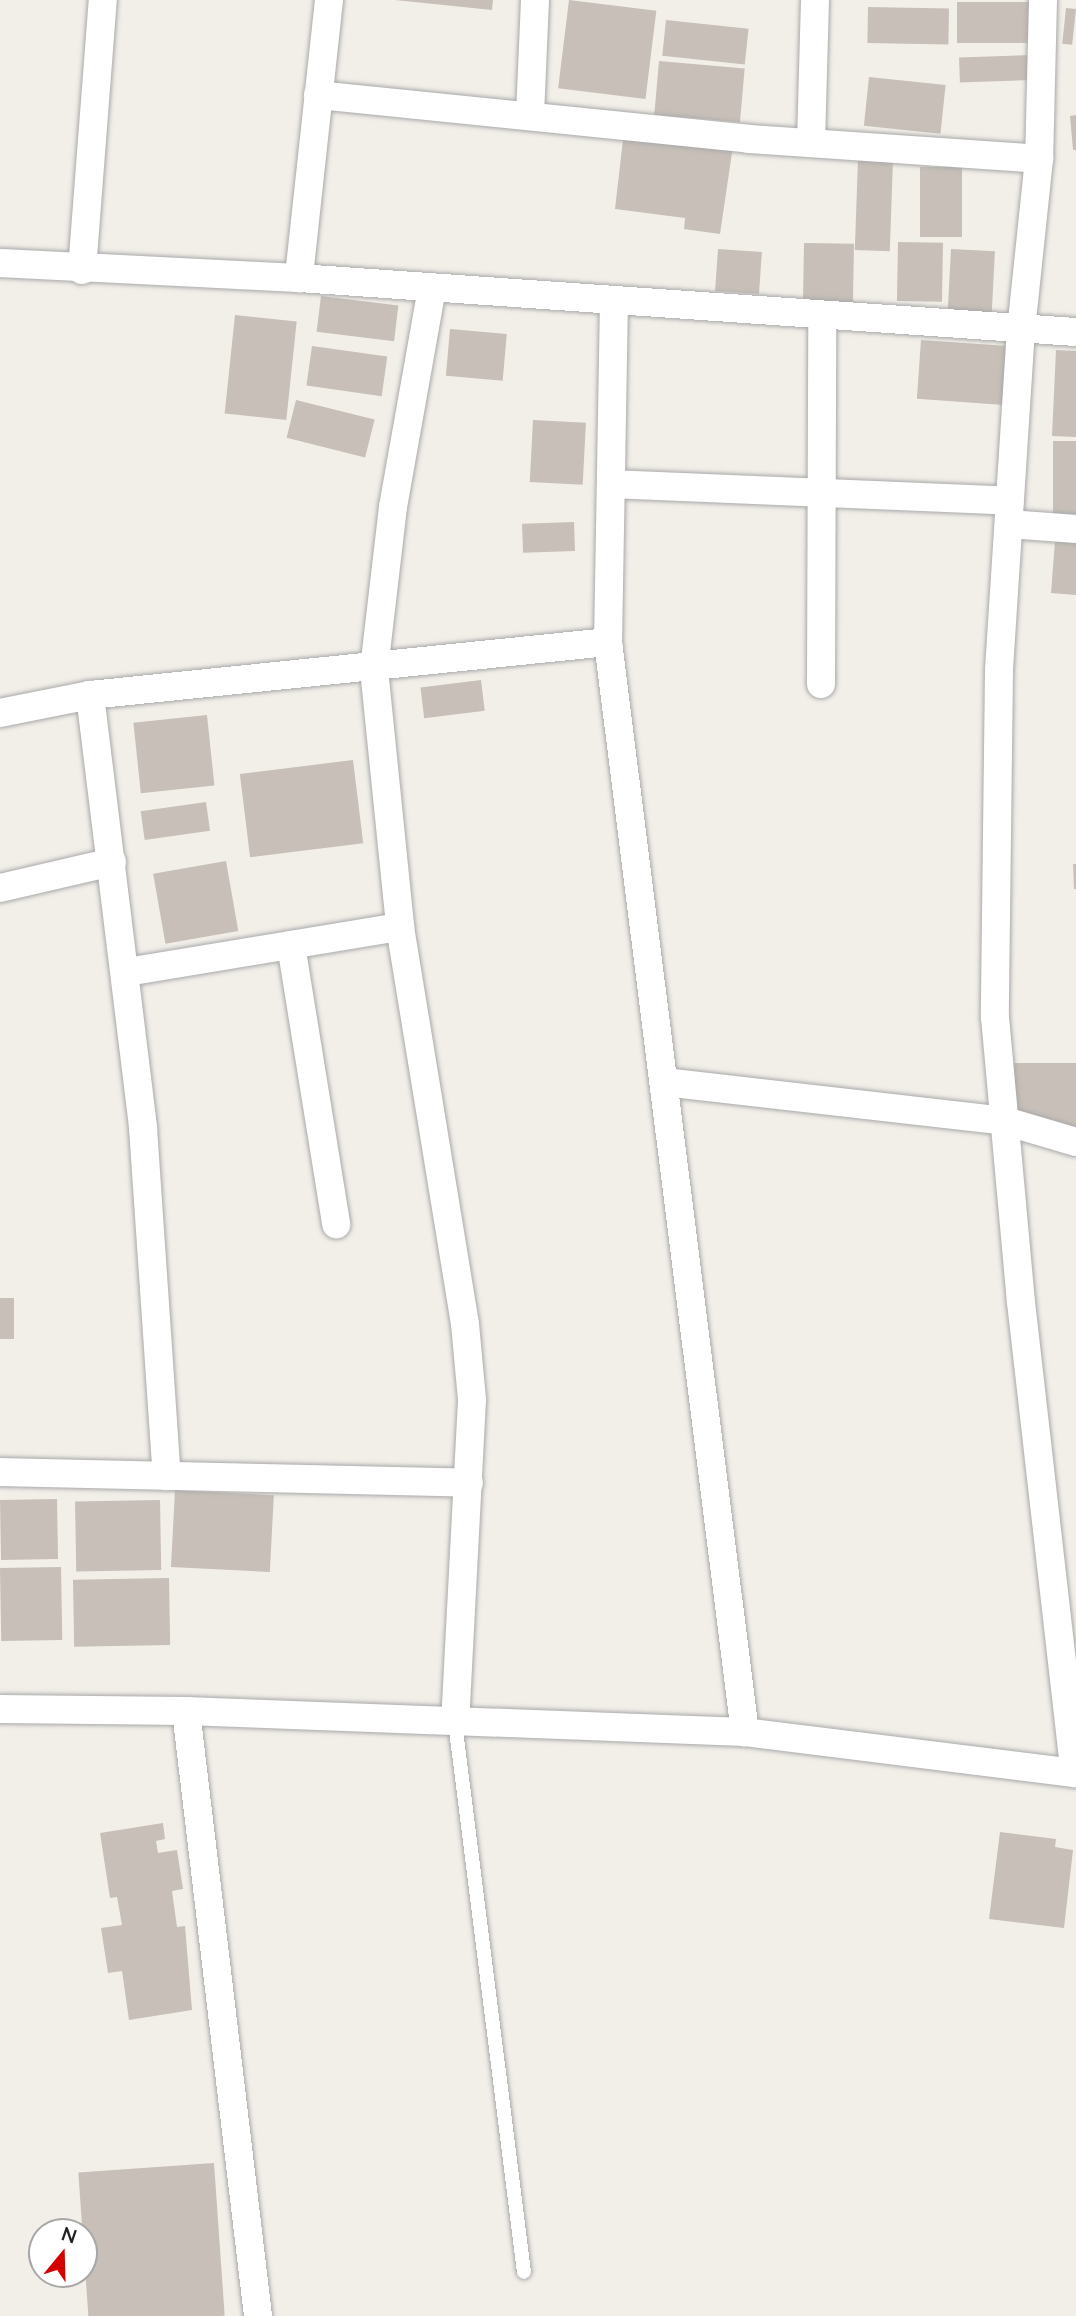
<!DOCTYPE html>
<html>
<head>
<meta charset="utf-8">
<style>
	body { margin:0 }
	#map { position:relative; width:1076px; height:2316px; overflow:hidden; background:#f2efe9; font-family:Lato,sans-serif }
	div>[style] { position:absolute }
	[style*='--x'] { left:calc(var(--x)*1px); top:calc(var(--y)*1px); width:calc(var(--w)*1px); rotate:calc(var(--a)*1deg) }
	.building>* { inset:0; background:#c7bfb8; transform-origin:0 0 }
	.roads { filter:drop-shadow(0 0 2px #a9a9a9) drop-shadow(0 0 2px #a9a9a9) }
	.service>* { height:14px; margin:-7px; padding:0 7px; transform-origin:7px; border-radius:7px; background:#fff }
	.minor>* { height:28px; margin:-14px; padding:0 14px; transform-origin:14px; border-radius:14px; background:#fff }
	span { translate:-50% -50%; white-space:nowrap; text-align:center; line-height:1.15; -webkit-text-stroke:5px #fff; paint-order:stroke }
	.north { position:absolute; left:28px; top:2218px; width:70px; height:70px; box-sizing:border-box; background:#fff; border:2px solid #a7a7a7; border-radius:50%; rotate:19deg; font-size:19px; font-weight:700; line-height:28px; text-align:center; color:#222 }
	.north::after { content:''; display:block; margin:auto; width:24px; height:32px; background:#d40000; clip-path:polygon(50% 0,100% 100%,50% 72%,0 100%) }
</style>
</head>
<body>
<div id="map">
	<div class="building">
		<i style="clip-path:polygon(395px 0,493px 0,492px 10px)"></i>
		<i style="left:569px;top:0;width:88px;height:89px;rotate:7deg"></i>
		<i style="left:957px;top:2px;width:80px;height:41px"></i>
		<i style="left:868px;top:7px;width:81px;height:36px;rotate:1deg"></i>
		<i style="left:1066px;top:8px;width:10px;height:36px;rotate:6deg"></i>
		<i style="left:666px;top:20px;width:83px;height:36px;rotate:6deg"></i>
		<i style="left:1033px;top:55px;width:25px;height:74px;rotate:88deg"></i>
		<i style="left:659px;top:61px;width:86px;height:54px;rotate:5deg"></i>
		<i style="left:869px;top:77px;width:77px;height:49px;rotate:6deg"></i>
		<i style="clip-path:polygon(1076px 115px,1076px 150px,1073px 150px,1070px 116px)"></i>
		<i style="clip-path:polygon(624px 131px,733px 146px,720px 234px,684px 229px,685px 218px,615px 209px)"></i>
		<i style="left:858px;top:159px;width:35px;height:91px;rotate:2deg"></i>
		<i style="left:920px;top:167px;width:42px;height:70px"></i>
		<i style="left:898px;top:242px;width:45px;height:59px;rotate:1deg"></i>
		<i style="left:804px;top:243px;width:50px;height:67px;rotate:1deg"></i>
		<i style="left:718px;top:249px;width:44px;height:42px;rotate:4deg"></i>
		<i style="left:951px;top:249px;width:44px;height:63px;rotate:3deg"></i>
		<i style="left:321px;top:296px;width:78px;height:36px;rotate:7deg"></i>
		<i style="left:235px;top:315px;width:62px;height:99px;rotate:6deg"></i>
		<i style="left:450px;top:329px;width:57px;height:47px;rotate:5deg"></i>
		<i style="left:921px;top:340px;width:87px;height:59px;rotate:4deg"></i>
		<i style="left:312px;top:346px;width:76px;height:40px;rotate:8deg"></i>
		<i style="clip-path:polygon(1056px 350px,1076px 351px,1076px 437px,1052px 436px)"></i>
		<i style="left:296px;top:400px;width:81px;height:39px;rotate:14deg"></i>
		<i style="left:533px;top:420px;width:53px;height:62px;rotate:3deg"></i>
		<i style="left:1053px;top:441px;width:23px;height:76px"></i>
		<i style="left:574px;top:522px;width:29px;height:52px;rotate:88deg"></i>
		<i style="clip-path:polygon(1055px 541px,1076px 543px,1076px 595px,1051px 593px)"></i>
		<i style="left:481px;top:680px;width:31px;height:61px;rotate:83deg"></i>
		<i style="left:207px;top:715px;width:71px;height:74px;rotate:84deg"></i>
		<i style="left:353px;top:760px;width:84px;height:114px;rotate:83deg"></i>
		<i style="left:206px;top:802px;width:29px;height:66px;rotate:82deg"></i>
		<i style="left:226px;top:861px;width:71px;height:74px;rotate:80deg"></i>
		<i style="clip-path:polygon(1073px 864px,1076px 864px,1076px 889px,1074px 889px)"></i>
		<i style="clip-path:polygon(1013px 1063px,1076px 1063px,1076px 1127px,1013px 1110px)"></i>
		<i style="left:0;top:1298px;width:14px;height:41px"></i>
		<i style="left:175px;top:1490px;width:99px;height:77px;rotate:3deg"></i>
		<i style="left:57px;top:1499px;width:60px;height:57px;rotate:89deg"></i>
		<i style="left:160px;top:1500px;width:70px;height:85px;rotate:89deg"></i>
		<i style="left:61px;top:1567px;width:73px;height:61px;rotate:89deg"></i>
		<i style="left:169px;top:1578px;width:67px;height:96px;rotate:89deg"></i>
		<i style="clip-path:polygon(163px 1823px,165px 1839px,156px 1841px,158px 1853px,177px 1850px,183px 1889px,172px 1891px,177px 1927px,185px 1926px,192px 2010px,129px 2020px,122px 1971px,108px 1973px,101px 1928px,122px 1925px,117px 1897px,110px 1898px,100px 1833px)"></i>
		<i style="clip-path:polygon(1000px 1832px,1056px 1839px,1055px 1847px,1073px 1850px,1064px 1928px,989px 1919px)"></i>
		<i style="left:214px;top:2163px;width:153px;height:136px;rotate:86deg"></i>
	</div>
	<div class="roads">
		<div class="service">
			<i style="--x:455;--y:1722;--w:554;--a:82.85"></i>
		</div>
		<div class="minor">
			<i style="--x:329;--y:0;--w:280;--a:96.2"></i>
			<i style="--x:299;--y:278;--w:779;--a:3.98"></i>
			<i style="--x:1043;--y:0;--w:159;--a:91.4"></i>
			<i style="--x:1039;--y:159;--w:171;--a:96"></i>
			<i style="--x:1021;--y:329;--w:342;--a:93.7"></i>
			<i style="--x:999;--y:670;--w:347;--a:90.7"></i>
			<i style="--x:995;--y:1017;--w:286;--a:84.8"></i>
			<i style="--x:1021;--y:1302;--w:474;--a:83.5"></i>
			<i style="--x:318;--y:95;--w:433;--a:5.8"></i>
			<i style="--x:749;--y:139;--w:291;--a:3.9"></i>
			<i style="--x:530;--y:115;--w:115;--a:-87.5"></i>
			<i style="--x:811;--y:143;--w:143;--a:-88.4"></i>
			<i style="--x:0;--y:263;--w:299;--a:2.9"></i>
			<i style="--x:82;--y:270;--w:271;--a:-85.6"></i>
			<i style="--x:432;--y:288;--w:222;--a:100.1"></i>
			<i style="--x:393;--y:507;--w:163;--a:96.7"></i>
			<i style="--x:374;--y:669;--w:259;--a:84.2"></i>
			<i style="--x:400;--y:927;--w:402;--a:80.7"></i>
			<i style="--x:465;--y:1324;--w:76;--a:84.7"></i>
			<i style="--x:472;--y:1400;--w:322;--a:93"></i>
			<i style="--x:614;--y:300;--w:342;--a:91"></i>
			<i style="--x:608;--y:642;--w:1099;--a:82.84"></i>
			<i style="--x:612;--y:484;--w:398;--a:2.4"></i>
			<i style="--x:1009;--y:524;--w:67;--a:4.3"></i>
			<i style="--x:821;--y:684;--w:369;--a:-89.8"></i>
			<i style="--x:90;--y:695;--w:436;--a:83"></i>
			<i style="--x:143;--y:1128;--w:349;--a:86.1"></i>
			<i style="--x:0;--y:713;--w:92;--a:-11.3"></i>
			<i style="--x:90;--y:695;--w:521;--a:-5.84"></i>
			<i style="--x:0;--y:888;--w:115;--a:-13.1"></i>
			<i style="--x:291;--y:945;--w:283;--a:80.8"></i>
			<i style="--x:127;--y:972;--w:277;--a:-9.4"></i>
			<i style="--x:664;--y:1082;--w:343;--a:6.5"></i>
			<i style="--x:1005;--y:1121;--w:74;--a:16.5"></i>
			<i style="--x:0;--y:1472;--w:469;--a:1.3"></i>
			<i style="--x:0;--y:1709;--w:186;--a:0.6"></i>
			<i style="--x:186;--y:1711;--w:559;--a:2.15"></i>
			<i style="--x:745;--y:1732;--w:334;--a:7.1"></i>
			<i style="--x:186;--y:1711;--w:609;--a:83.21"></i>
		</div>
	</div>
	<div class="north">N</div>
</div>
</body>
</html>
